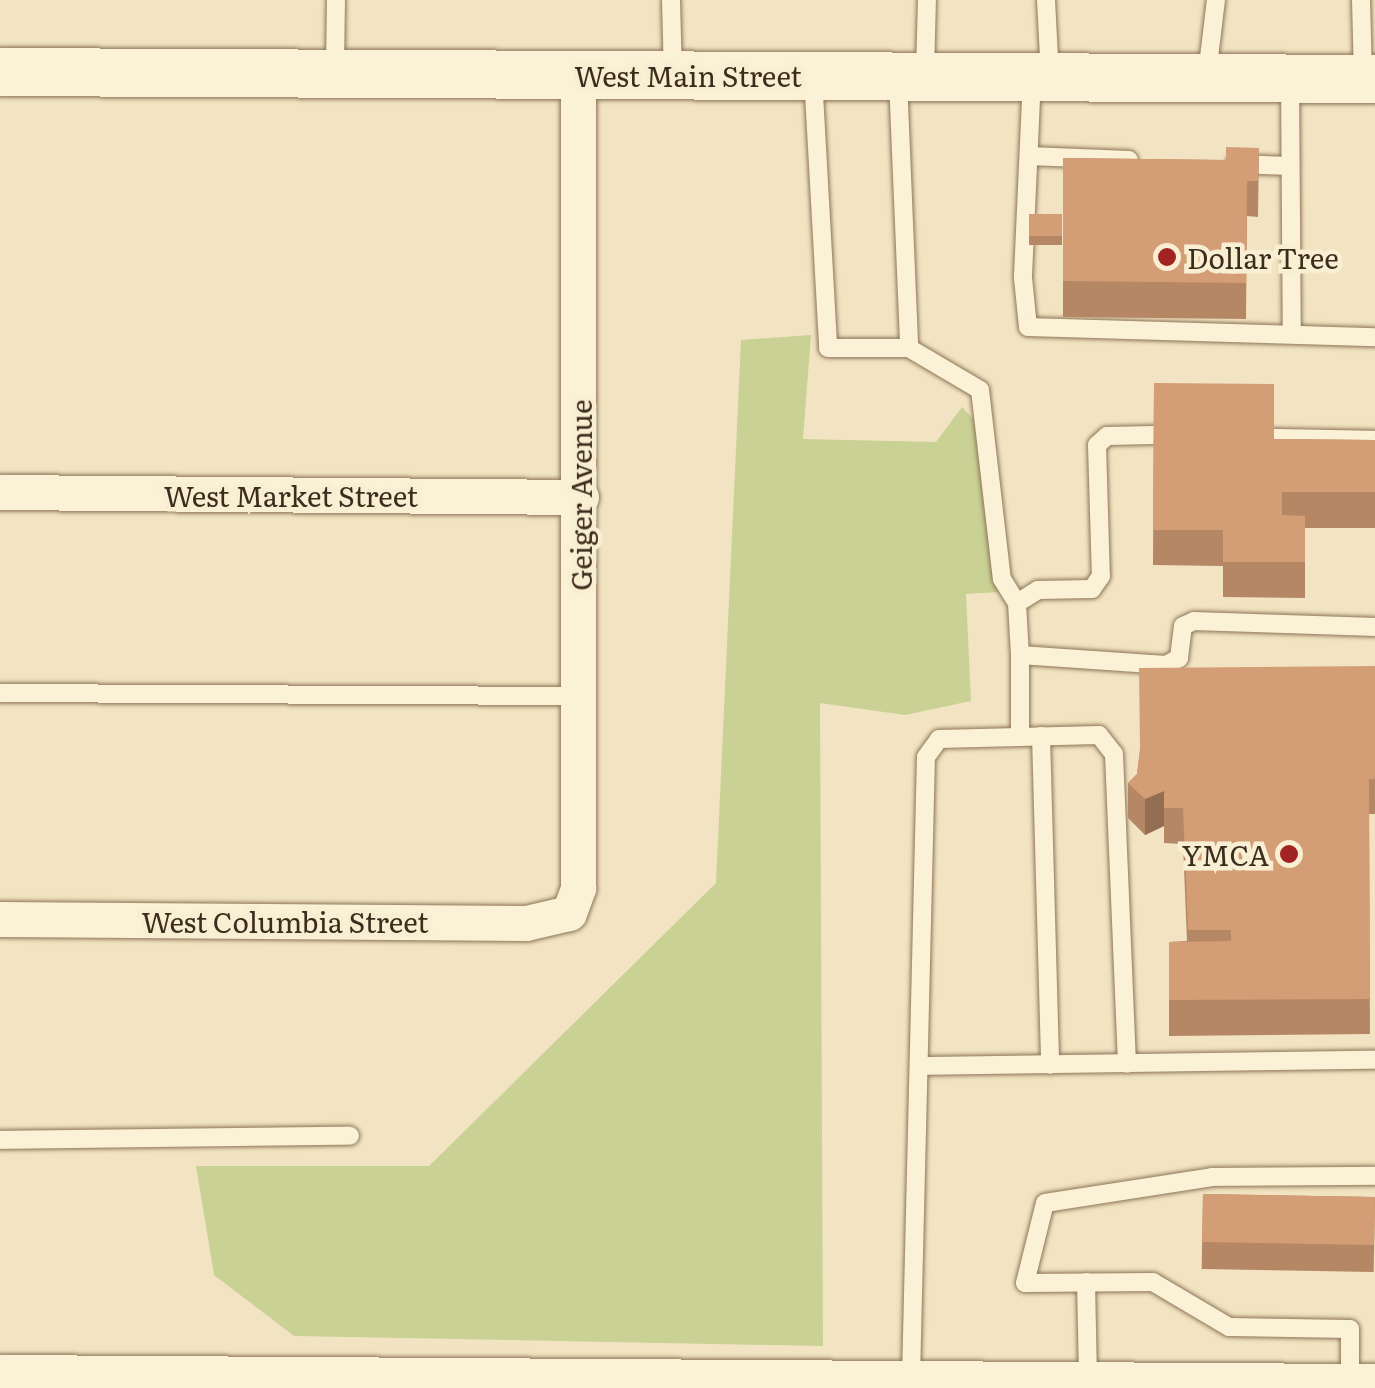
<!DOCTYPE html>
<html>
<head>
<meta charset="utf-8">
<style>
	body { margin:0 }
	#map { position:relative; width:1375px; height:1388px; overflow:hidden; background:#f2e4c2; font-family:Literata,serif }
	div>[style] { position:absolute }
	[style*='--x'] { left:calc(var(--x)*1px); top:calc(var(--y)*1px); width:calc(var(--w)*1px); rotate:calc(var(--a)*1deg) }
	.green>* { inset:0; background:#c9d195 }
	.roads { filter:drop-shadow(0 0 2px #8d7557) drop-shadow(0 0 2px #8d7557) }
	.lane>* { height:18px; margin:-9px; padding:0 9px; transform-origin:9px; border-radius:9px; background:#fbf1d6 }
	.street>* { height:35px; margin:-17.5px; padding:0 17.5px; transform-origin:17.5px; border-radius:17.5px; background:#fbf1d6 }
	.secondary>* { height:48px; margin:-24px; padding:0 24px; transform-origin:24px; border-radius:24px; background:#fbf1d6 }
	.wall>* { inset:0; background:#b58765; transform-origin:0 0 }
	.shaded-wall>* { inset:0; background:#946e52 }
	.building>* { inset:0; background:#d39d75; transform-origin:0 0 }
	.dots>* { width:28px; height:28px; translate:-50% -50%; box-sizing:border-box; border:5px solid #f8eed2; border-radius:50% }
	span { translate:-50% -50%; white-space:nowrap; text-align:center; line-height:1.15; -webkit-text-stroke:9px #f8eed2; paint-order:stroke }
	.street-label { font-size:28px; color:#3c2c1d }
	.poi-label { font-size:28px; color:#3c2c1d }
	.left { translate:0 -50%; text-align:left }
	.right { translate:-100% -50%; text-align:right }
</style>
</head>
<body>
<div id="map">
	<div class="green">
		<i style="clip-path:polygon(811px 335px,803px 439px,936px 442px,962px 407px,988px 435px,999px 592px,966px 594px,971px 701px,905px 715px,820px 703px,823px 1346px,294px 1336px,214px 1275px,196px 1166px,429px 1166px,716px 883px,741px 340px)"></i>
	</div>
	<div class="roads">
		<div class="lane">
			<i style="--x:671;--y:0;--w:75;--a:88.5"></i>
			<i style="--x:1046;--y:0;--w:76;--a:87"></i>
			<i style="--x:1361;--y:0;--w:79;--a:88.5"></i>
			<i style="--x:335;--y:69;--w:69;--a:-89.2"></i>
			<i style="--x:925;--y:74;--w:74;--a:-88.5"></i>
			<i style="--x:1207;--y:74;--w:75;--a:-83.1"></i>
			<i style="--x:813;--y:76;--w:272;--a:86.8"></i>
			<i style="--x:828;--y:348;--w:81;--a:0"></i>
			<i style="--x:1032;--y:77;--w:201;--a:92.6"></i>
			<i style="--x:1023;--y:278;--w:49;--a:84.2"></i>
			<i style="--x:1028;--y:327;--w:347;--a:1.7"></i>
			<i style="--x:1290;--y:79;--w:255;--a:89.6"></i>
			<i style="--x:898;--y:80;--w:268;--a:87.6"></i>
			<i style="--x:909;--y:348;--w:82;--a:30.6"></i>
			<i style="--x:980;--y:390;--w:190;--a:83.4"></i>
			<i style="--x:1002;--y:579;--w:28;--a:58"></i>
			<i style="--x:1029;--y:156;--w:100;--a:2.3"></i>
			<i style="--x:1235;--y:164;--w:55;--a:2.1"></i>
			<i style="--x:1154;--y:435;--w:47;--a:178.8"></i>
			<i style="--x:1107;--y:436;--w:13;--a:138"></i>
			<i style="--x:1097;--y:445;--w:131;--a:88.3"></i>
			<i style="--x:1101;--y:576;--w:16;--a:125"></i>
			<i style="--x:1092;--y:589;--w:54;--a:178.9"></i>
			<i style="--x:1038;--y:590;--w:25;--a:148"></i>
			<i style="--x:1017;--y:603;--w:52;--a:86.7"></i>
			<i style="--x:1020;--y:655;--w:146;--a:3.9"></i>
			<i style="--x:1166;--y:665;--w:15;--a:-28"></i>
			<i style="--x:1179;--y:658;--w:32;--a:-83"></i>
			<i style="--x:1183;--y:626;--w:12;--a:-24"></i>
			<i style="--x:1194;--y:621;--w:181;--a:1.9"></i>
			<i style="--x:1274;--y:438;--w:101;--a:1.1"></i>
			<i style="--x:0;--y:693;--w:580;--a:0.3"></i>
			<i style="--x:1041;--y:736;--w:329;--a:88.4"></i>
			<i style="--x:1020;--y:737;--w:82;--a:-90"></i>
			<i style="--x:919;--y:1066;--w:456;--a:-0.8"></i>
			<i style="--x:0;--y:1140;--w:350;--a:-0.7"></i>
			<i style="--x:1086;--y:1282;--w:98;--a:88.8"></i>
			<i style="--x:911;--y:1378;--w:621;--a:-88.62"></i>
			<i style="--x:926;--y:757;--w:22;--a:-54"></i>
			<i style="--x:939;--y:739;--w:160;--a:-1.4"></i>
			<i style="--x:1099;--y:735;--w:24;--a:52"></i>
			<i style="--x:1114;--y:754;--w:310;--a:87.6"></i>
			<i style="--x:1350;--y:1381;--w:52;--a:-90"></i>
			<i style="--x:1350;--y:1329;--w:121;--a:-179.1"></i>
			<i style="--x:1229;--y:1327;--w:88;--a:-149.4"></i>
			<i style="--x:1153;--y:1282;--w:128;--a:179.6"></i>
			<i style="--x:1025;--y:1283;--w:82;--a:-76"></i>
			<i style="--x:1045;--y:1203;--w:169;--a:-8.8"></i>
			<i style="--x:1212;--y:1177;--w:163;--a:-0.4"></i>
		</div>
		<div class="street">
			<i style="--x:0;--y:492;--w:581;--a:0.49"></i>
			<i style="--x:0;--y:919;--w:526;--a:0.44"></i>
			<i style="--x:526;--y:923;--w:44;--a:-13.1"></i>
			<i style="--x:569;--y:913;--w:27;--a:-70"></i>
			<i style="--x:578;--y:888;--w:813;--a:-90"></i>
			<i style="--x:0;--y:1372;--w:1375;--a:0.38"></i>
		</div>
		<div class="secondary">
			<i style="--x:0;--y:72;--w:1375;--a:0.29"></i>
		</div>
	</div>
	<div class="wall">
		<i style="clip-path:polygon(1259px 148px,1258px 217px,1247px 216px,1246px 319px,1063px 317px,1063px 158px,1226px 160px)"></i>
		<i style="left:1029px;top:214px;width:33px;height:31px"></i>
		<i style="clip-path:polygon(1154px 383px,1274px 439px,1375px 440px,1375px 528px,1305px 528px,1305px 598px,1223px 597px,1223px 566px,1153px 565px)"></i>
		<i style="clip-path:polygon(1375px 666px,1375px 814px,1369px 814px,1370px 1034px,1169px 1036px,1169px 942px,1187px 941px,1183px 844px,1164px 843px,1164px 826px,1145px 835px,1128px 818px,1128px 783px,1137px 774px,1140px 751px)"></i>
		<i style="left:1203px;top:1194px;width:172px;height:75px;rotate:1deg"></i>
	</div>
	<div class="shaded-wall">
		<i style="clip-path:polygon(1164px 791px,1164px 826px,1145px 835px,1145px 799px)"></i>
	</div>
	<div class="building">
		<i style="clip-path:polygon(1226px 147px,1259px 148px,1258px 181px,1247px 181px,1246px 283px,1063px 281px,1063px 158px,1226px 160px)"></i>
		<i style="left:1029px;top:214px;width:33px;height:22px"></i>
		<i style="clip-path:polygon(1154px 383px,1274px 384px,1274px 439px,1375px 440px,1375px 492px,1282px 492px,1282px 515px,1305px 516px,1305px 562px,1223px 562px,1223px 530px,1153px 530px)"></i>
		<i style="clip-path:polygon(1375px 666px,1375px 779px,1369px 779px,1370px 999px,1169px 1000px,1169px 942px,1231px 941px,1231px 930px,1188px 930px,1183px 808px,1164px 808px,1164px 791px,1145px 799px,1128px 783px,1137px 774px,1140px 748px,1139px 668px)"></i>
		<i style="left:1203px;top:1194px;width:172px;height:48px;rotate:1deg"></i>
	</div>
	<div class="dots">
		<i style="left:1167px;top:257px;background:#a12322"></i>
		<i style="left:1289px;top:854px;background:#a12322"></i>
	</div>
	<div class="street-label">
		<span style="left:688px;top:75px">West Main Street</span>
		<span style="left:291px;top:495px">West Market Street</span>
		<span style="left:580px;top:495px;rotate:-90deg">Geiger Avenue</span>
		<span style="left:285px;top:921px">West Columbia Street</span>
	</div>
	<div class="poi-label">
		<span class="left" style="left:1187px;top:257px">Dollar Tree</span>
		<span class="right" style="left:1269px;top:854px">YMCA</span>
	</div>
</div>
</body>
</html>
